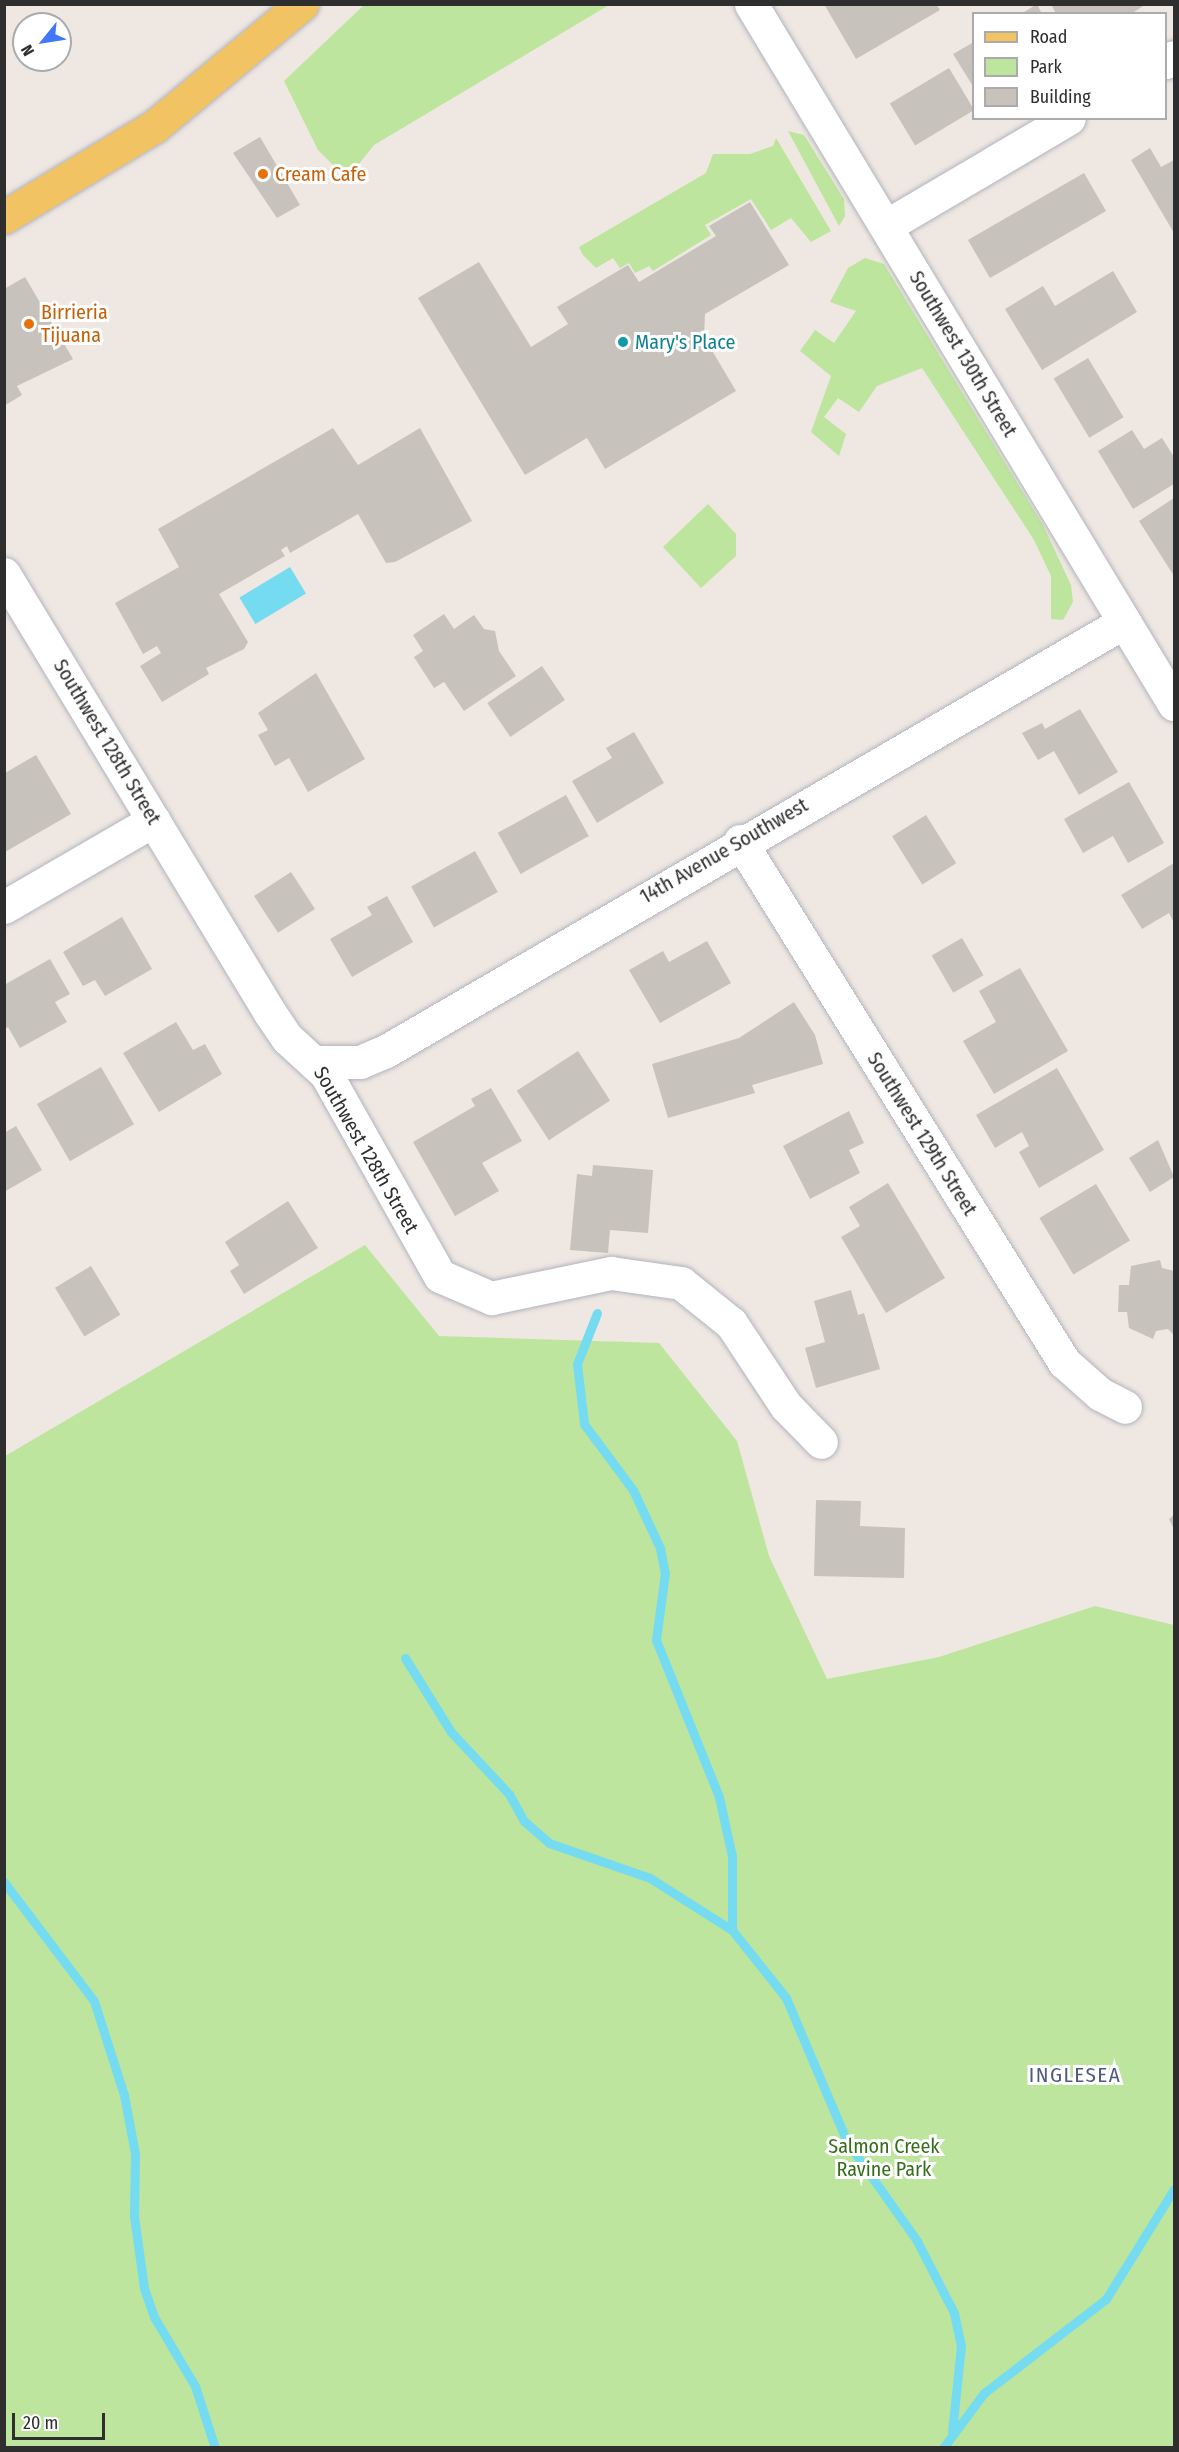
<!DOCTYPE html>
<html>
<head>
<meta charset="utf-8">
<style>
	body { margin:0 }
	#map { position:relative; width:1179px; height:2452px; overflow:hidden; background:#efe7e1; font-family:"Fira Sans Condensed",sans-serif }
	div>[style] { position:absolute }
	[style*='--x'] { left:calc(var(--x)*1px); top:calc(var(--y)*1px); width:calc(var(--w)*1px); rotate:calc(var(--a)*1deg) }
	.green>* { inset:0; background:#bde59e }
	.water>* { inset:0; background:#75dbf0; transform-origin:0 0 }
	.stream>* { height:9px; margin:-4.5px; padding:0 4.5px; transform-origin:4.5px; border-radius:4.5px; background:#75dbf0 }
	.building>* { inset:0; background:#c8c2bc; transform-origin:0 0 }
	.roads { filter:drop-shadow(0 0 2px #b1b4be) drop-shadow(0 0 2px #b1b4be) }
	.minor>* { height:33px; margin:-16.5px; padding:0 16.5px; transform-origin:16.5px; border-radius:16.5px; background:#fff }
	.major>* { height:33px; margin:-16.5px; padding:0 16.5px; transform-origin:16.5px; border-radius:16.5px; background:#f2c363 }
	.dots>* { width:16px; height:16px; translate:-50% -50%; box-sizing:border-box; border:3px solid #fff; border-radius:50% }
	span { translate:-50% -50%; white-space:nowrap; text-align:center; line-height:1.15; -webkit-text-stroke:6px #fff; paint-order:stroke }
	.food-label { font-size:20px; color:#c56008 }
	.left { translate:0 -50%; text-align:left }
	.culture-label { font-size:20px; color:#0d838f }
	.street-label { font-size:20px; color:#2e2e2e }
	.park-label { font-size:20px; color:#346e1b }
	.neighbourhood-label { font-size:21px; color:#4d5b80; letter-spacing:1.5px }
	.frame { position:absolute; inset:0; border:6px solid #2e2e2e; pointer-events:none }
	.legend { position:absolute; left:972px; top:12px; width:195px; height:108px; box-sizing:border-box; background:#fff; border:2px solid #ababab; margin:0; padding:8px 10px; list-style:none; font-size:18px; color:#2e2e2e }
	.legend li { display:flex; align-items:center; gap:12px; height:30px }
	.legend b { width:30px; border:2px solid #ababab }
	.north { position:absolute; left:12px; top:12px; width:60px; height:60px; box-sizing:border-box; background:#fff; border:2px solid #ababab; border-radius:50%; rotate:240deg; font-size:16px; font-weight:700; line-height:24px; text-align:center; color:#2e2e2e }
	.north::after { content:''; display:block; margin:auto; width:21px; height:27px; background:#4276fb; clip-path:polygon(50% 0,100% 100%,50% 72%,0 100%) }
	.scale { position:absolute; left:12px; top:2413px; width:93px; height:27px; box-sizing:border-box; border:3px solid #2e2e2e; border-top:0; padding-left:8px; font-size:18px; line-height:21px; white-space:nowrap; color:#2e2e2e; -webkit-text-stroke:4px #fff; paint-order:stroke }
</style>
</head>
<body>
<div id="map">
	<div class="green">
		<i style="clip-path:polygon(364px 5px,364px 4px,609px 5px,374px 145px,347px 179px,318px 150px,284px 81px)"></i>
		<i style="clip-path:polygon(788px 131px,804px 135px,844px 199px,845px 216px,839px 226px)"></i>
		<i style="clip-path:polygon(776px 138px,831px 231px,811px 242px,791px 218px,771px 230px,751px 199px,705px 225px,711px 235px,653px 271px,649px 266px,635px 273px,629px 263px,620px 268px,613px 258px,596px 268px,583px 255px,579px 247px,706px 173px,713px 154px,750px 154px,773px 146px)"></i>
		<i style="clip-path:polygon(865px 258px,884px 264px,1043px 525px,1071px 585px,1073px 602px,1063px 620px,1051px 619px,1051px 576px,1034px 540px,922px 368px,877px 386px,859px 412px,838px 398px,824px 417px,846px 434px,839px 456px,811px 432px,831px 376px,800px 351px,815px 330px,834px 343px,856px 311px,830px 302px,848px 268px)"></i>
		<i style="clip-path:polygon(708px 504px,736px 534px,736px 556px,701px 588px,663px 547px)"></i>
		<i style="clip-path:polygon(365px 1245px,439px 1336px,659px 1343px,737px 1441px,769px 1556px,827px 1679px,939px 1657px,1095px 1606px,1174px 1625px,1174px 2447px,5px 2447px,5px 1456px)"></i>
	</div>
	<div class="water">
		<i style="left:290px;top:567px;width:31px;height:59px;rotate:59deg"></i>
	</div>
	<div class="stream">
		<i style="--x:597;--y:1313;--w:55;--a:111.4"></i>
		<i style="--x:577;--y:1364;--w:60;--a:83.3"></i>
		<i style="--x:584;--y:1424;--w:82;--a:53.4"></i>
		<i style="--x:633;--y:1490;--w:64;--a:65"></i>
		<i style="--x:660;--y:1548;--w:25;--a:79"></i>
		<i style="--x:665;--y:1573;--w:68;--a:97.7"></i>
		<i style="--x:656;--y:1640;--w:169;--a:68.1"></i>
		<i style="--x:719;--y:1797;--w:60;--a:77.6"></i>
		<i style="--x:732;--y:1856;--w:74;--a:90"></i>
		<i style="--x:732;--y:1930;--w:87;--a:51.5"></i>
		<i style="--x:786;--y:1998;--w:156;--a:67"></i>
		<i style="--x:847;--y:2142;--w:121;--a:54.7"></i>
		<i style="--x:917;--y:2241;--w:81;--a:62.8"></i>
		<i style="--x:954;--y:2313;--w:34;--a:78"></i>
		<i style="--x:961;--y:2346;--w:86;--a:96"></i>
		<i style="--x:405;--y:1658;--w:87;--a:58.1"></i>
		<i style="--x:451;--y:1732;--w:85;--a:46.9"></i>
		<i style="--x:509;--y:1794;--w:31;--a:61"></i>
		<i style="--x:524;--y:1821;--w:33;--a:41"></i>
		<i style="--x:549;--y:1843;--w:107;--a:19.1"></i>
		<i style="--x:650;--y:1878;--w:97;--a:32.4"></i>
		<i style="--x:4;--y:1882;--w:149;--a:52.9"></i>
		<i style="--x:94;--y:2001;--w:99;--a:72.3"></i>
		<i style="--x:124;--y:2095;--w:60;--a:79.4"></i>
		<i style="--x:135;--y:2154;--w:62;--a:90.9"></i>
		<i style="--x:134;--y:2216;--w:73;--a:82.1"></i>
		<i style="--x:144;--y:2288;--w:31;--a:71"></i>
		<i style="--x:154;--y:2317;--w:80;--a:59.3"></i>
		<i style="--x:195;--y:2386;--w:65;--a:72.1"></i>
		<i style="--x:943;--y:2448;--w:69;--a:-53.3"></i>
		<i style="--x:984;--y:2393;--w:154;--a:-37.6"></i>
		<i style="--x:1106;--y:2299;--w:129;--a:-58.3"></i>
	</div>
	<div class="building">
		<i style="clip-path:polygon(824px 4px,936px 4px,940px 10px,856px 59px)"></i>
		<i style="clip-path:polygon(1037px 4px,1042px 14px,1021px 14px)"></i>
		<i style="clip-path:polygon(1051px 4px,1146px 4px,1131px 14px,1056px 14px)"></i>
		<i style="clip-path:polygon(974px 42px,974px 88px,953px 54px)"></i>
		<i style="left:949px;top:68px;width:49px;height:69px;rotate:59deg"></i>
		<i style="clip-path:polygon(260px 137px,300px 205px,277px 218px,233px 153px)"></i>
		<i style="clip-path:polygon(1150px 148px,1161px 167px,1174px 160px,1174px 233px,1131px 160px)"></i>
		<i style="left:1084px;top:173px;width:44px;height:134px;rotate:60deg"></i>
		<i style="clip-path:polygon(750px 202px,789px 265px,705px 314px,704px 337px,736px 391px,605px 469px,587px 438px,525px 475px,418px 298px,479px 262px,531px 347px,568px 324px,557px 307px,628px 265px,639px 282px,716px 236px,709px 226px)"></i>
		<i style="clip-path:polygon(1113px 271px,1137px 312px,1042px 370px,1005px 309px,1043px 286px,1055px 306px)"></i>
		<i style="clip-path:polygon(25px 277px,73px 359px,17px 386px,22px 395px,4px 406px,4px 289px)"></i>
		<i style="left:1088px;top:358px;width:69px;height:40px;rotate:59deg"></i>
		<i style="clip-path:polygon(333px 428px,358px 465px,420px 428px,472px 521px,395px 562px,386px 563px,358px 514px,290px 553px,287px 546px,281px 550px,285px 556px,219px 594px,248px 642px,244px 649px,206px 668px,209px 674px,162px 702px,140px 666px,161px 653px,157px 646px,143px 654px,115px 603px,179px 567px,158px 529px)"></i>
		<i style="clip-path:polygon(1132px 430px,1144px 449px,1162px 438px,1174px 457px,1174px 484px,1133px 509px,1098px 451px)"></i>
		<i style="clip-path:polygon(1174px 498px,1174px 576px,1139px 521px)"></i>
		<i style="clip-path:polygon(444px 614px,454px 629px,474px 615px,484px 629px,495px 631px,499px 651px,516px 676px,464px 711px,444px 682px,434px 688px,414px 657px,423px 651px,413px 635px)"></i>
		<i style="left:542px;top:666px;width:41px;height:66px;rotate:56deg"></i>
		<i style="clip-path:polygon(316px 673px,365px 759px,308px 792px,289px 758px,275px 766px,258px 735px,268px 730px,258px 713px)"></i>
		<i style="clip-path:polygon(1080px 709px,1118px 772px,1079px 795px,1054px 751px,1038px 760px,1022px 733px,1042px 723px,1045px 729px)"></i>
		<i style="clip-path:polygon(634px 732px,664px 783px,597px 823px,572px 781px,612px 758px,606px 748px)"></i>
		<i style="clip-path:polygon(36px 755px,71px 814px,5px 852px,5px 773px)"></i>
		<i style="clip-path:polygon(1129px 782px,1164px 843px,1128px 863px,1113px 836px,1083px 853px,1064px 819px)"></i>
		<i style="left:566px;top:795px;width:47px;height:78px;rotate:61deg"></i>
		<i style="left:926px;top:815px;width:57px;height:40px;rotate:58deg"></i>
		<i style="left:475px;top:851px;width:47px;height:73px;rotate:61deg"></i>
		<i style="clip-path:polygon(1174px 863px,1174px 923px,1169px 913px,1142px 929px,1121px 895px)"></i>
		<i style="left:291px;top:872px;width:44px;height:44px;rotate:57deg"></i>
		<i style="clip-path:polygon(387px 896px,413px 942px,352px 977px,330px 939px,372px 915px,367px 907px)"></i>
		<i style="clip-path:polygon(122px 917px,152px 969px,105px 996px,95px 980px,83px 986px,63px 952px)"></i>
		<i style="left:962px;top:938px;width:43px;height:35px;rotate:60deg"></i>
		<i style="clip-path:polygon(707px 941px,731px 983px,660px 1023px,629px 970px,663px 951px,669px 962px)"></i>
		<i style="clip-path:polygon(50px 959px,70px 994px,55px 1002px,67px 1022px,20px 1048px,8px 1027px,4px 1030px,4px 985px)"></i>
		<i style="clip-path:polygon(1020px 968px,1068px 1051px,994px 1094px,963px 1041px,996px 1022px,979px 991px)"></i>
		<i style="clip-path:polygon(794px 1002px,815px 1035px,823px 1064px,752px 1085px,755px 1093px,668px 1118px,652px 1064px,739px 1038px)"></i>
		<i style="clip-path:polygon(176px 1022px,193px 1050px,205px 1044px,222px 1074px,159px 1112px,123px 1053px)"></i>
		<i style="left:578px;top:1051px;width:59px;height:73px;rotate:57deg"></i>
		<i style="left:101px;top:1067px;width:66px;height:74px;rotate:60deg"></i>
		<i style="clip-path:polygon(1057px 1068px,1104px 1150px,1039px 1188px,1019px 1152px,1029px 1146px,1022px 1132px,995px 1148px,976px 1115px)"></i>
		<i style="clip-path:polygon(491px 1088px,522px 1141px,482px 1163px,499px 1191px,455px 1216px,413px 1142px,475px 1106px,471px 1099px)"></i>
		<i style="clip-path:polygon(849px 1111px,864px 1143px,849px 1150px,860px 1173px,810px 1199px,783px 1146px)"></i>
		<i style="clip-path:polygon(16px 1126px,42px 1170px,4px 1192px,4px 1133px)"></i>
		<i style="clip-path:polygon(1158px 1140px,1174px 1177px,1150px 1192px,1129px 1158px)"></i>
		<i style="clip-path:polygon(593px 1165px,653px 1170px,648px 1233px,610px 1230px,608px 1253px,570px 1250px,577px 1174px,592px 1176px)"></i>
		<i style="clip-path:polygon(888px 1183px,945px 1278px,886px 1313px,841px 1237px,860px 1226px,849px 1207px)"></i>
		<i style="left:1096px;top:1184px;width:66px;height:66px;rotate:59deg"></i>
		<i style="clip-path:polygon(288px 1201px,318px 1248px,244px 1294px,230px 1271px,239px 1265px,225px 1242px)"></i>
		<i style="clip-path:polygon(1160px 1260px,1162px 1268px,1174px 1271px,1174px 1335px,1168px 1329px,1156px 1331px,1153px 1339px,1129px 1328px,1127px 1312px,1118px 1312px,1119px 1285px,1129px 1285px,1131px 1266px)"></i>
		<i style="left:91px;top:1266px;width:57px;height:42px;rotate:59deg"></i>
		<i style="clip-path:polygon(851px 1290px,858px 1315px,864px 1313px,880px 1369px,816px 1388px,805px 1348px,825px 1342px,814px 1301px)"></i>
		<i style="clip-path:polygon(816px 1500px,861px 1501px,860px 1526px,905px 1528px,904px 1578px,814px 1576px)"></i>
		<i style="clip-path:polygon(1174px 1515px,1174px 1529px,1169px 1519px)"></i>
	</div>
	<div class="roads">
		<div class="minor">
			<i style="--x:751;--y:4;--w:818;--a:58.86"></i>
			<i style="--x:1166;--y:62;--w:9;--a:-32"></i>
			<i style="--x:886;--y:226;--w:212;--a:-30.5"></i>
			<i style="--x:4;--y:574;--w:513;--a:58.79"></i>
			<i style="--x:270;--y:1013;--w:30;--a:56"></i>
			<i style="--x:287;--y:1038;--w:53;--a:42.7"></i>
			<i style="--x:326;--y:1074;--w:232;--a:60.6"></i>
			<i style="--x:440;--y:1276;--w:56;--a:23.3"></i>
			<i style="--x:491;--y:1298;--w:123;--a:-11.8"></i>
			<i style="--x:611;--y:1273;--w:71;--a:8.1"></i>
			<i style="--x:681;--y:1283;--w:64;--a:38.7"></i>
			<i style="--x:731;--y:1323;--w:100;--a:56.5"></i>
			<i style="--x:786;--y:1406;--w:50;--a:45.8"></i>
			<i style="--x:740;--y:841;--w:614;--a:58.12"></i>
			<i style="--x:1064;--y:1362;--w:48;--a:41.6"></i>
			<i style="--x:1100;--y:1394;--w:28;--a:27"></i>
			<i style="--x:4;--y:907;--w:173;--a:-30.1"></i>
			<i style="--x:319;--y:1062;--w:41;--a:0"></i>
			<i style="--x:360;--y:1062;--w:28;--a:-23"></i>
			<i style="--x:386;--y:1051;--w:854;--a:-30.17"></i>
		</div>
		<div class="major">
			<i style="--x:4;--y:217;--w:176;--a:-31.1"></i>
			<i style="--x:155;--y:126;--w:191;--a:-39.7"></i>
		</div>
	</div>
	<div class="dots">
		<i style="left:263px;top:174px;background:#e8710a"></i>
		<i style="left:29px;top:324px;background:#e8710a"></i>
		<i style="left:623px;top:342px;background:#0f9aa8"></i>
	</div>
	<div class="food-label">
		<span class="left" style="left:275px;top:174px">Cream Cafe</span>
		<span class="left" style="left:41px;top:324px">Birrieria<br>Tijuana</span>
	</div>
	<div class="culture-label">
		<span class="left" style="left:635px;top:342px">Mary's Place</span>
	</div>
	<div class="street-label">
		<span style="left:963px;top:354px;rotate:59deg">Southwest 130th Street</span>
		<span style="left:107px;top:742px;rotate:59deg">Southwest 128th Street</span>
		<span style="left:724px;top:851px;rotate:-30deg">14th Avenue Southwest</span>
		<span style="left:922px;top:1134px;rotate:58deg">Southwest 129th Street</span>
		<span style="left:366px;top:1150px;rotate:60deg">Southwest 128th Street</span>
	</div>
	<div class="park-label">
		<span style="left:884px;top:2158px">Salmon Creek<br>Ravine Park</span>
	</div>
	<div class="neighbourhood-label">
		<span style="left:1075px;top:2075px">INGLESEA</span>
	</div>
	<div class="frame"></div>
	<ul class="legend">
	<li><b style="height:8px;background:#f2c363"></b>Road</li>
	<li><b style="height:16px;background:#bde59e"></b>Park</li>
	<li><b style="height:16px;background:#c8c2bc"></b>Building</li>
	</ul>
	<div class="north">N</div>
	<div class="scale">20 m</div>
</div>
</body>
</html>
